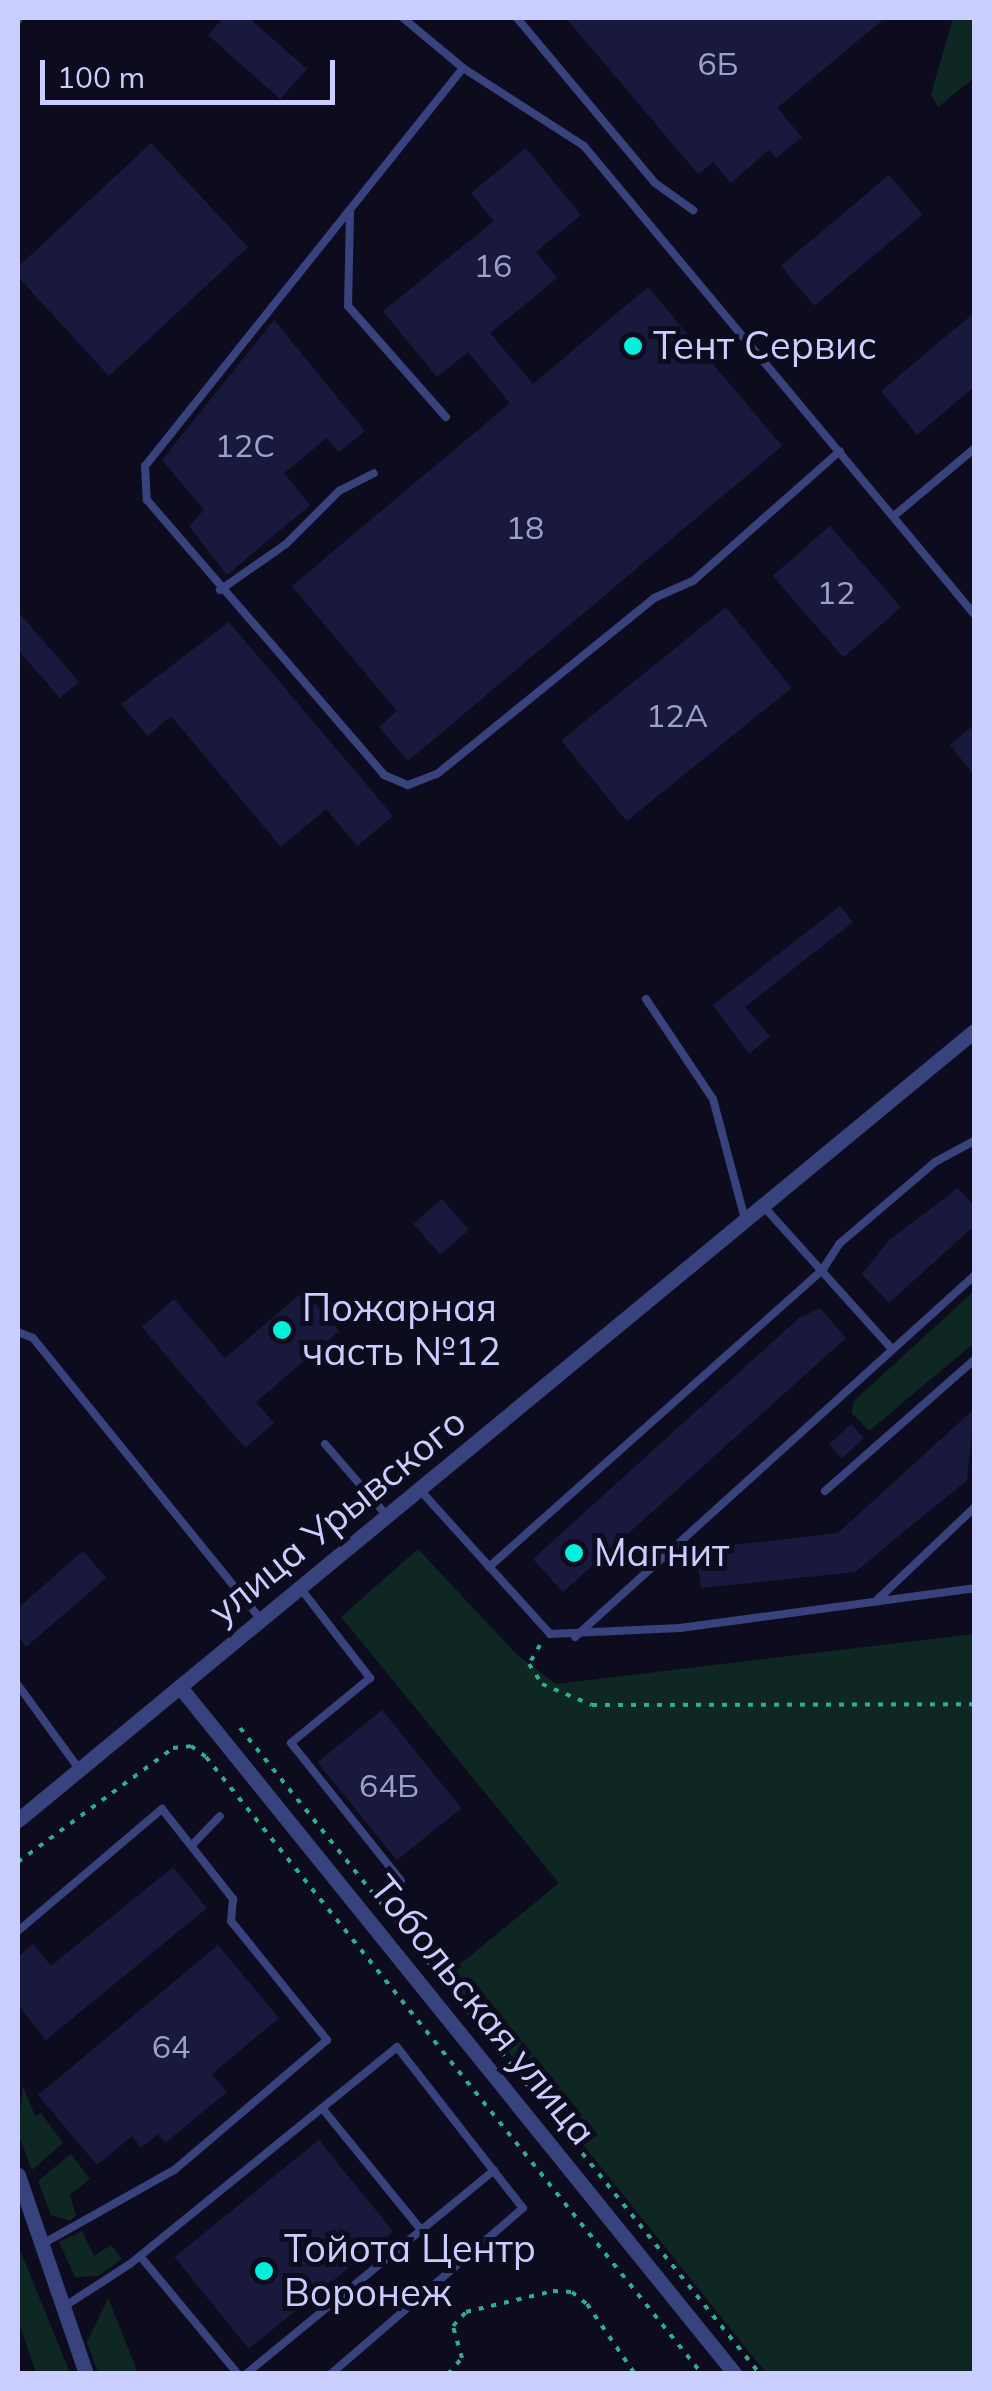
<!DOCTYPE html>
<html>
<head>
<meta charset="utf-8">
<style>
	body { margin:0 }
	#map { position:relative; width:992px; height:2391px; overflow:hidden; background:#0c0c1e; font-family:Mulish,sans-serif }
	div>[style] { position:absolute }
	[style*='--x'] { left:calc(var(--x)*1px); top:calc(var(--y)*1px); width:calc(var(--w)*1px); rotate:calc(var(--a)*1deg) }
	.green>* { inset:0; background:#0f2722 }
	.building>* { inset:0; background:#19193e; transform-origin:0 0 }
	.path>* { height:4px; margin-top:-2px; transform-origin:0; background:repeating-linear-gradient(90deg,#2fad8d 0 5px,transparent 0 13px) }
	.service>* { height:8px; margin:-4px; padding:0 4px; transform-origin:4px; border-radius:4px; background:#38427c }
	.minor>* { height:15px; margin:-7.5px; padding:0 7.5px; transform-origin:7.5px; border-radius:7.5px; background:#38427c }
	.dots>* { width:28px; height:28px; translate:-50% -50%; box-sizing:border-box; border:5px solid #0c0c1e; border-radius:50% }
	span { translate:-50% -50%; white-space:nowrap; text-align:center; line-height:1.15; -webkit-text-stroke:10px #0c0c1e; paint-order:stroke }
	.number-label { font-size:32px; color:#9ea1ce }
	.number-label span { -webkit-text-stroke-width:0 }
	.poi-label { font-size:38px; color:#cacefe }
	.left { translate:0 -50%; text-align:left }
	.street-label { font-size:38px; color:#cacefe }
	.frame { position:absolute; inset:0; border:20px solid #cacefe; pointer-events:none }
	.scale { position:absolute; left:40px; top:60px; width:295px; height:45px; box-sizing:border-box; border:5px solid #cacefe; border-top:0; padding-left:12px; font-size:30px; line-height:35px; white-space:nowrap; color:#cacefe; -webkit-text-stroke:8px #0c0c1e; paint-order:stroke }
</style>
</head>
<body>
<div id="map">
	<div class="green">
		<i style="clip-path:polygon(953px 18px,974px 18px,974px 78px,938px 107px,931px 94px)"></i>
		<i style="clip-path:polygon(974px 1291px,974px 1343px,869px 1431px,852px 1413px,854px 1401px)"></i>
		<i style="clip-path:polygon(418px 1549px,516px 1654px,556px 1684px,974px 1634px,974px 2373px,766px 2373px,447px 1975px,559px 1883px,341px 1617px)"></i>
		<i style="clip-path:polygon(23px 2086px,35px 2116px,41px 2113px,63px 2143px,32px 2170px,18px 2133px)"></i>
		<i style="clip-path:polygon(71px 2154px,90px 2179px,70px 2195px,76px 2215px,70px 2221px,51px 2215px,38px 2181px)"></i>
		<i style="clip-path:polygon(82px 2231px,94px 2256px,111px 2245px,122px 2259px,98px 2276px,75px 2277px,59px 2242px)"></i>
		<i style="clip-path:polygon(18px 2245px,70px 2373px,36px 2373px,18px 2320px)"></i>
		<i style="clip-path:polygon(108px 2298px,138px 2373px,98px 2373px,87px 2342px)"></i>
	</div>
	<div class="building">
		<i style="clip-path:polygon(223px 18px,249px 18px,307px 69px,280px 99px,208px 35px)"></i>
		<i style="clip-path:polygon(566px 18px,885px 18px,777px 108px,802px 137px,776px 158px,769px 150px,731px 183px,713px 162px,698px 174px)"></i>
		<i style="clip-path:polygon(151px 143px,248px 247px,109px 376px,18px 277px,18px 267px)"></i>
		<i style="clip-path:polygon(526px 148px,581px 215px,536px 252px,557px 278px,490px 333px,533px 384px,648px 287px,782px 446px,408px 761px,379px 727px,397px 711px,292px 586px,510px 403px,468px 352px,437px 377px,383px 311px,494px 221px,471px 193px)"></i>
		<i style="left:889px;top:175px;width:52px;height:141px;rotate:50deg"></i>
		<i style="clip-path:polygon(974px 313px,974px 387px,917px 435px,881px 391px)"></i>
		<i style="clip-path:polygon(274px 320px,365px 431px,339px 452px,327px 438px,284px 473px,310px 505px,227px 575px,189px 526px,204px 510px,162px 460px)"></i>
		<i style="left:830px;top:526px;width:108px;height:76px;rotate:49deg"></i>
		<i style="left:726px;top:607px;width:104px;height:212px;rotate:51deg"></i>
		<i style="clip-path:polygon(18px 612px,79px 682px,60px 698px,18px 650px)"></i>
		<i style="clip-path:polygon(229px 622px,393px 816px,357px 846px,326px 809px,281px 847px,171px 716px,148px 736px,121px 704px)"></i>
		<i style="clip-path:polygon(974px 725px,974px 775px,950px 745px)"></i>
		<i style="clip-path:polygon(840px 906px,853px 922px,745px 1007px,770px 1036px,749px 1054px,713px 1005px)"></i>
		<i style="clip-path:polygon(958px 1188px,974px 1206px,974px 1226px,889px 1303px,862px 1274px,889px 1240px)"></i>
		<i style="left:442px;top:1199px;width:41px;height:38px;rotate:49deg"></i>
		<i style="clip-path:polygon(304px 1291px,339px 1331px,256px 1402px,274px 1423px,245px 1448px,142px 1327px,174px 1299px,225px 1358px)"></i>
		<i style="clip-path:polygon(820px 1308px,846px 1338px,563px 1592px,533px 1559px,799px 1318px)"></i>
		<i style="clip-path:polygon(974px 1409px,967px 1480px,855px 1572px,701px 1588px,698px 1565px,716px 1557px,715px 1547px,838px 1533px)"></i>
		<i style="left:851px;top:1424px;width:19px;height:30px;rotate:47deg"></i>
		<i style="clip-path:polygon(83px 1551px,106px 1578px,26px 1647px,18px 1637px,18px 1608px)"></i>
		<i style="left:382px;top:1710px;width:126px;height:83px;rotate:51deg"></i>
		<i style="clip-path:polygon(173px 1867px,207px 1908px,46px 2040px,18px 2005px,18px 1957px,33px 1944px,51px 1966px)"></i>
		<i style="clip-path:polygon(218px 1945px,279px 2018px,212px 2074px,227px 2092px,165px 2143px,158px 2134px,141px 2148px,132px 2136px,97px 2165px,38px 2095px)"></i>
		<i style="left:319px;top:2140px;width:118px;height:186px;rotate:51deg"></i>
	</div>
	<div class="path">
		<i style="--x:540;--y:1645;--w:22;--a:120"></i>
		<i style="--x:529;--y:1664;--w:24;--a:57"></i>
		<i style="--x:542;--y:1684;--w:54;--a:22.8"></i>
		<i style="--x:592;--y:1705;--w:382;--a:-0.1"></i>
		<i style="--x:240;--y:1728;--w:829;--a:51.17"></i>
		<i style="--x:18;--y:1862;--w:192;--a:-36.3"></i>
		<i style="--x:173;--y:1748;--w:18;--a:-6"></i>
		<i style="--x:191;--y:1746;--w:19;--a:36"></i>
		<i style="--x:206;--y:1757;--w:792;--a:51.2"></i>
		<i style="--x:448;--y:2374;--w:21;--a:-49"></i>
		<i style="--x:462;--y:2358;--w:33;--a:-106"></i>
		<i style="--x:453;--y:2326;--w:19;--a:-47"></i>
		<i style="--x:466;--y:2312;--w:89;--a:-13.6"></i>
		<i style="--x:553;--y:2291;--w:19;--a:3"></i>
		<i style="--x:572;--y:2292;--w:19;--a:39"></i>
		<i style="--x:587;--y:2304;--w:85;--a:55.6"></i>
	</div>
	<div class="service">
		<i style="--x:403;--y:18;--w:78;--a:39.8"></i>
		<i style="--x:463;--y:68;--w:144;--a:32.8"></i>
		<i style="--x:584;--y:146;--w:609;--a:50.19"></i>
		<i style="--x:517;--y:18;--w:215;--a:50.1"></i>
		<i style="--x:655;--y:183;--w:47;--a:35.4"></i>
		<i style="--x:18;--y:20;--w:2;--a:-90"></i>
		<i style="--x:463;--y:68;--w:509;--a:128.62"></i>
		<i style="--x:145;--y:466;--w:34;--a:87"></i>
		<i style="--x:147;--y:500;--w:363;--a:49.2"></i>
		<i style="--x:384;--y:775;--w:26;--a:23"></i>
		<i style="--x:408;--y:785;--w:31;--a:-21"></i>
		<i style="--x:437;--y:774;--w:279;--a:-39"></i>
		<i style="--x:654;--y:598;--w:43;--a:-23.6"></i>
		<i style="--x:693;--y:581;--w:196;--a:-41.5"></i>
		<i style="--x:350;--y:213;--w:93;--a:91.2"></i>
		<i style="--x:348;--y:306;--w:148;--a:48.6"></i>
		<i style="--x:895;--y:515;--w:103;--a:-39.9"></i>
		<i style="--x:220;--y:590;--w:80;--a:-34.9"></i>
		<i style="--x:286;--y:544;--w:75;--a:-45"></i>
		<i style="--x:339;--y:491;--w:39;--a:-27"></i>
		<i style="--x:646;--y:999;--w:120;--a:56.2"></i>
		<i style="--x:713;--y:1099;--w:124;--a:75.1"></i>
		<i style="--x:765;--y:1208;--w:188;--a:48"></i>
		<i style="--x:18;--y:1332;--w:16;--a:22"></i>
		<i style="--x:33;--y:1338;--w:364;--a:51"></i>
		<i style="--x:325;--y:1444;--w:96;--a:49.2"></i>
		<i style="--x:420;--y:1490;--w:194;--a:47.9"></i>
		<i style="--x:550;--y:1634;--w:130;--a:-2.6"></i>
		<i style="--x:680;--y:1628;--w:297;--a:-7.7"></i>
		<i style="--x:825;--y:1491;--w:198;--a:-41.3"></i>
		<i style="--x:489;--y:1567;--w:448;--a:-41.7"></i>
		<i style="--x:823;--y:1269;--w:30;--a:-57"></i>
		<i style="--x:839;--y:1244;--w:126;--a:-40.5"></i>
		<i style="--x:935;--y:1162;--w:44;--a:-28.3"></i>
		<i style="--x:301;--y:1589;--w:113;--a:52.2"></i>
		<i style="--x:370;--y:1678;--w:102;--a:140.6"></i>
		<i style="--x:291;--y:1743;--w:176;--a:51.4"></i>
		<i style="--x:877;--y:1600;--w:134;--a:-43.5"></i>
		<i style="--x:575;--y:1637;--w:538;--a:-42.14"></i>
		<i style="--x:18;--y:1685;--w:104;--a:54"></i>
		<i style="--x:192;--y:1845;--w:40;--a:-46"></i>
		<i style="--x:18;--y:1931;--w:189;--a:-40.3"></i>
		<i style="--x:162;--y:1809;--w:115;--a:51.7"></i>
		<i style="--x:233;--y:1899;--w:22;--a:95"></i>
		<i style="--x:231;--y:1921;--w:153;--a:51.1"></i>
		<i style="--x:327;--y:2040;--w:201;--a:139.6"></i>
		<i style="--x:174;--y:2170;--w:149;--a:150.7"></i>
		<i style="--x:322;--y:2108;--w:159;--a:50.9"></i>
		<i style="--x:140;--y:2256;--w:153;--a:50.3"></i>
		<i style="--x:65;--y:2306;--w:77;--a:-32.9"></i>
		<i style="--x:130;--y:2264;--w:344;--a:-39.1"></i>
		<i style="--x:397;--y:2047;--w:204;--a:52"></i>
		<i style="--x:523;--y:2208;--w:254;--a:139.2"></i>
		<i style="--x:246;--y:2374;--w:321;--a:-39.4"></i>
	</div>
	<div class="minor">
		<i style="--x:180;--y:1687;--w:883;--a:51.07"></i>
		<i style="--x:18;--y:1820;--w:1240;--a:-39.53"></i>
		<i style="--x:18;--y:2175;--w:210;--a:71.1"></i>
	</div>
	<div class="dots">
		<i style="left:633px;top:346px;background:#04f0db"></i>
		<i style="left:282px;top:1330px;background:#04f0db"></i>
		<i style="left:574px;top:1553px;background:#04f0db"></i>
		<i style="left:264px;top:2271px;background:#04f0db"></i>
	</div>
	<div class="number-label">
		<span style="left:718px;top:63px">6Б</span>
		<span style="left:493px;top:265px">16</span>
		<span style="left:245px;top:445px">12С</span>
		<span style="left:525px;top:527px">18</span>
		<span style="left:836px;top:592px">12</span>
		<span style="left:677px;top:715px">12А</span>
		<span style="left:389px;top:1785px">64Б</span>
		<span style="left:171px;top:2046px">64</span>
	</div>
	<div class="poi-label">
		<span class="left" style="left:653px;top:346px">Тент Сервис</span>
		<span class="left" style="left:302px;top:1330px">Пожарная<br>часть №12</span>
		<span class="left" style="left:594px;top:1553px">Магнит</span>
		<span class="left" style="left:284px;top:2271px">Тойота Центр<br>Воронеж</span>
	</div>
	<div class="street-label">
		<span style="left:337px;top:1516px;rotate:-39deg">улица Урывского</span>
		<span style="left:483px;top:2010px;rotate:51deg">Тобольская улица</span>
	</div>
	<div class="frame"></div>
	<div class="scale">100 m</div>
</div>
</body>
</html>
